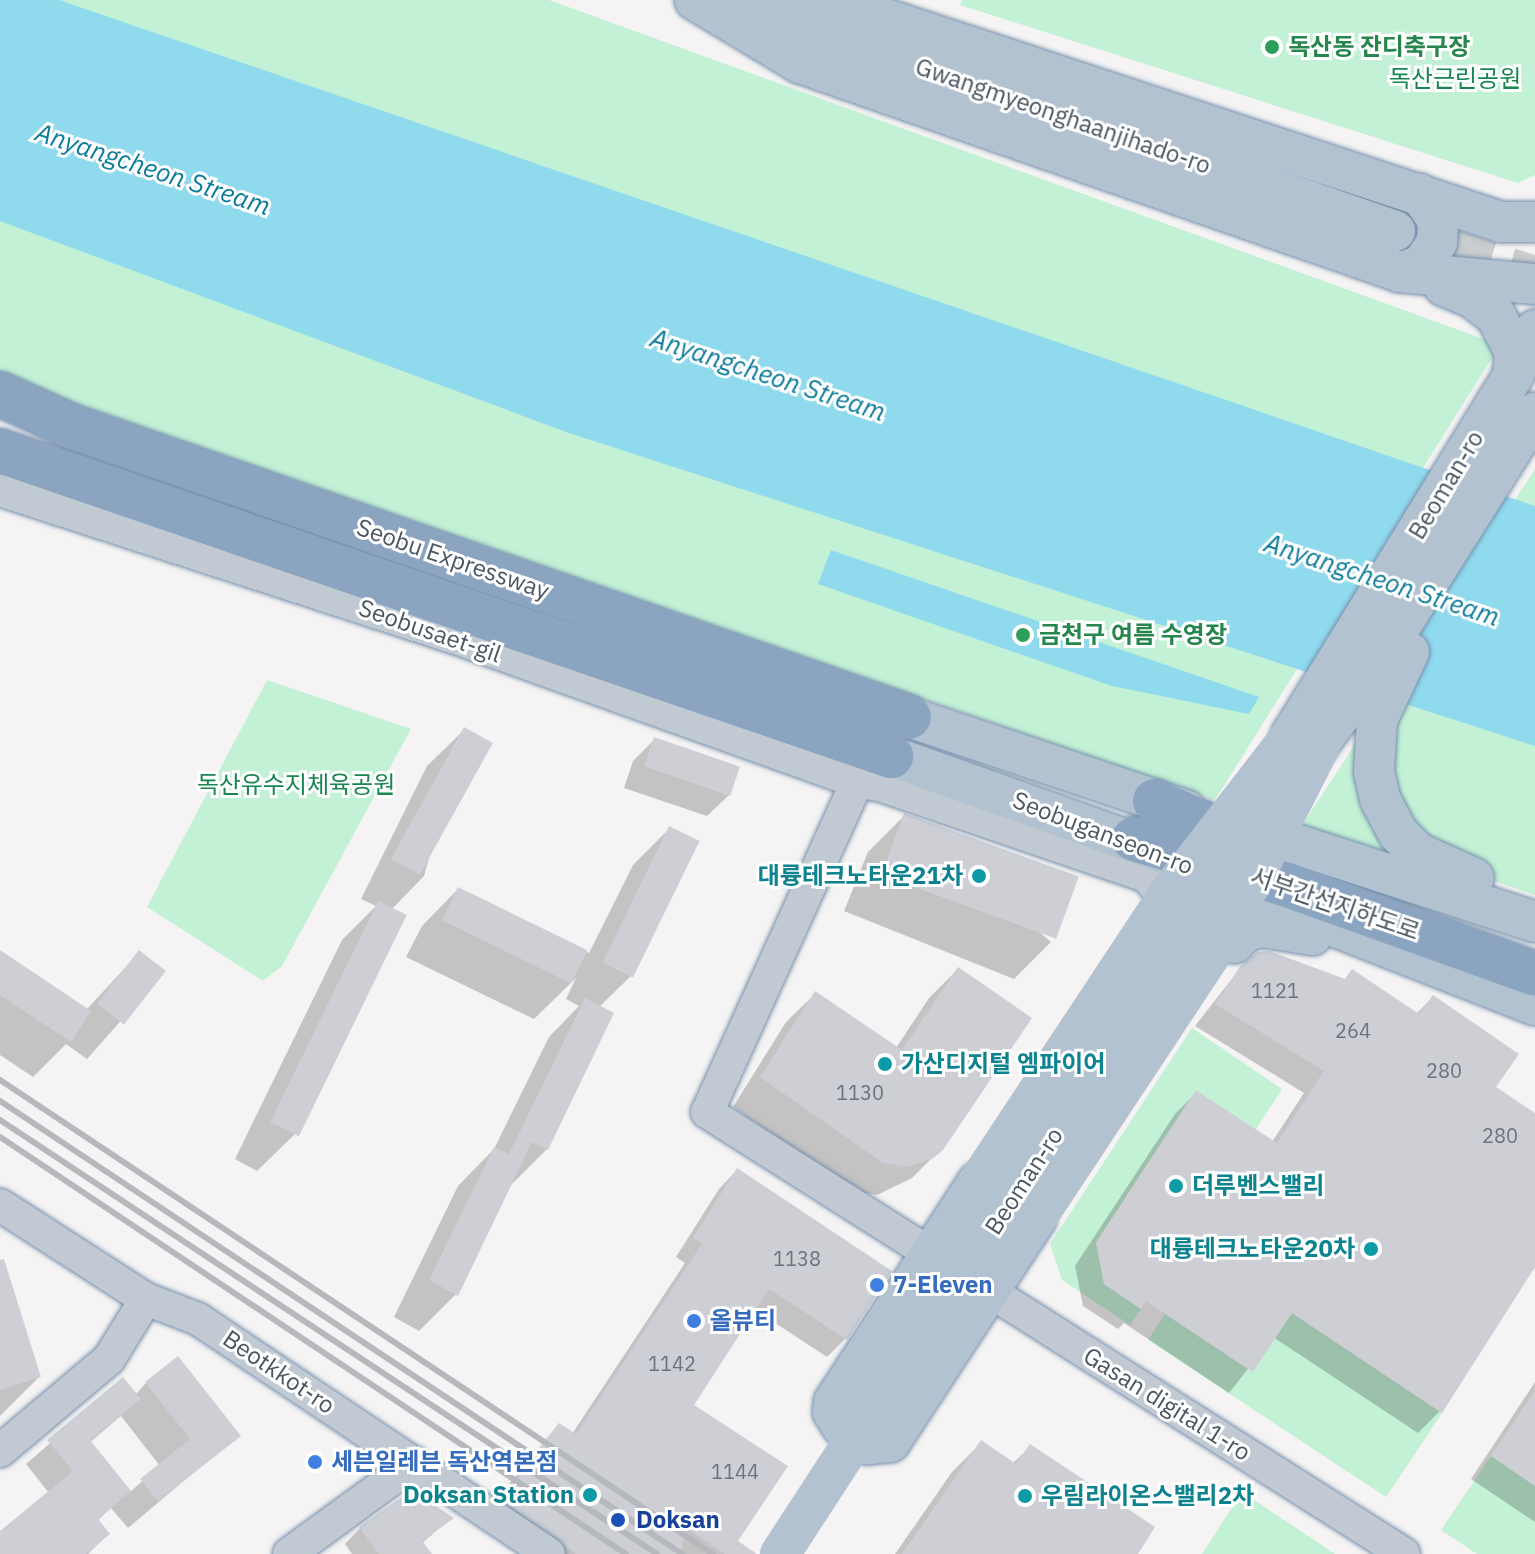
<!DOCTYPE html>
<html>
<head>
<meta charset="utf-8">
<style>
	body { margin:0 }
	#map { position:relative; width:1535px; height:1554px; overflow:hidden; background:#f5f3f3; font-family:"IBM Plex Sans","Noto Sans KR",sans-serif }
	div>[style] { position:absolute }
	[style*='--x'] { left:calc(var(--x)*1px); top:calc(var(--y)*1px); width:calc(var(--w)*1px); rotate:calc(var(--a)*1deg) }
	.green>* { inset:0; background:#c3f1d5 }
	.water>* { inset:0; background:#90daee }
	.shadow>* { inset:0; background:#0003 }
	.building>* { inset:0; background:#cdcfd5; transform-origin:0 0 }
	.major-tunnel>* { height:40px; margin-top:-20px; transform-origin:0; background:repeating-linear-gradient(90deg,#caccce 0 40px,transparent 0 60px) }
	.roads { filter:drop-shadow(0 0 2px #7690ad) drop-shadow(0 0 2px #7690ad) }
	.minor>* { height:32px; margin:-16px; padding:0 16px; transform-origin:16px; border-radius:16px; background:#c1cad2 }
	.major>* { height:40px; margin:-20px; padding:0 20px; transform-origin:20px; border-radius:20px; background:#b3c2d1 }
	.highway>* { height:44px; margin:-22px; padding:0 22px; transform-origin:22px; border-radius:22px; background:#8ba5c1 }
	.rail>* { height:6px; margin:-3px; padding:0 3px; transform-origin:3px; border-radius:3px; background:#b5b8bd }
	.major-bridge>* { height:40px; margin:-20px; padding:0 20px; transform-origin:20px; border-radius:20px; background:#b3c2d1 }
	.dots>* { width:22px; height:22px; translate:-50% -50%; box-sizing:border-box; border:4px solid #fff; border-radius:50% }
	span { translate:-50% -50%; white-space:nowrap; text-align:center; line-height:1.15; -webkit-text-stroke:6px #fff; paint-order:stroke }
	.number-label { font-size:20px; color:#6b747e }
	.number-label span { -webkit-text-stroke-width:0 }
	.leisure-label { font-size:24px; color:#27864d; font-weight:700 }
	.left { translate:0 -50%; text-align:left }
	.park-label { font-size:24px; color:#17864f }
	.street-label { font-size:24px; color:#4a5661 }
	.culture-label { font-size:24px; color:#0d838f; font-weight:700 }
	.right { translate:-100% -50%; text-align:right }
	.shop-label { font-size:24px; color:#366cbe; font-weight:700 }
	.transit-label { font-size:24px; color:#164399; font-weight:700 }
	.water-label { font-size:26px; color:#0c7c9b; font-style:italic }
</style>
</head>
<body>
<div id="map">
	<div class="green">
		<i style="clip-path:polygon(0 0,549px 0,1500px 345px,1215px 800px,0 379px)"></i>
		<i style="clip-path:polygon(962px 0,1535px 0,1535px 175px,1518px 183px,960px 5px)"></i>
		<i style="clip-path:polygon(1535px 469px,1535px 895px,1449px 866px,1391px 866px,1295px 836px)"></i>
		<i style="clip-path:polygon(267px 680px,411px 729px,282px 966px,263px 981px,147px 907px)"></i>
		<i style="clip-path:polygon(1192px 1028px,1282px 1089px,1256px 1129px,1196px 1090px,1096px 1242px,1104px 1284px,1141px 1309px,1130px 1325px,1062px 1280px,1050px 1244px)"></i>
		<i style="clip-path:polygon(1292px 1313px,1442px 1413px,1386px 1497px,1148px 1340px,1165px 1314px,1252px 1372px)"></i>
		<i style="clip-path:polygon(1491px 1456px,1535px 1486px,1535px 1554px,1477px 1554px,1441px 1530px)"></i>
		<i style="clip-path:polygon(1242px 1492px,1335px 1554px,1202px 1554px)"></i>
	</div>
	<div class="water">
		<i style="clip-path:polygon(0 0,59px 0,1535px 506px,1535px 746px,566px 432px,0 221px)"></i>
		<i style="clip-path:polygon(831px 550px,1259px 697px,1249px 714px,1112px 686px,818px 584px)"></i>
	</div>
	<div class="shadow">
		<i style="clip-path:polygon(464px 730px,424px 876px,391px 910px,294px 1135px,257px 1171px,235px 1159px,342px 940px,376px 906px,361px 899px,427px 766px)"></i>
		<i style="clip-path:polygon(655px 739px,729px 795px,707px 816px,624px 788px,633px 761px)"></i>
		<i style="clip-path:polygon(904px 816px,1051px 942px,1014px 979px,844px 911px,868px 852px)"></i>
		<i style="clip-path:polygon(670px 828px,697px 842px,630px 977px,599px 1007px,547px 1149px,510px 1186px,456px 1294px,419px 1331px,394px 1317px,458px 1186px,494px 1149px,549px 1037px,579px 1006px,566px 999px,576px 978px,534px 1019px,406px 957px,422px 926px,458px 889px,589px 953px,633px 865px)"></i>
		<i style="clip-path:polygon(0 952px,86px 1010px,139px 953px,164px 972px,87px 1059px,66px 1044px,33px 1077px,0 1055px)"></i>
		<i style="clip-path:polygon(1242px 966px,1343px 981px,1352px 971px,1416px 1014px,1433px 997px,1493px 1088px,1535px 1116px,1535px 1264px,1440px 1411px,1418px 1433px,1273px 1337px,1229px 1393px,1124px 1323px,1118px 1329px,1083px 1306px,1075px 1266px,1175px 1114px,1197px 1092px,1272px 1142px,1304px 1093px,1195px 1026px)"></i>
		<i style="clip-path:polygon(958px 969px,942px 1148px,912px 1178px,877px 1195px,853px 1191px,733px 1107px,786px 1022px,815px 994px,896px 1048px,929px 998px)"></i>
		<i style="clip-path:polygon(737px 1170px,890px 1271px,845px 1339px,827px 1357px,754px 1309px,691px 1405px,736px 1541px,755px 1554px,535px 1554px,489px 1522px,508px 1485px,560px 1425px,572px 1434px,685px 1263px,676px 1257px,719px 1189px)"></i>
		<i style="clip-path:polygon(0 1286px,39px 1377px,0 1416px)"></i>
		<i style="clip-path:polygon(evenodd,123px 1380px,135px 1395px,146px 1383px,238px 1435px,128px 1528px,111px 1508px,97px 1521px,108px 1534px,88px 1554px,0 1554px,0 1534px,49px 1493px,26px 1464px,123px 1380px,121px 1416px,160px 1466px,130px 1492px,89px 1443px,121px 1416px)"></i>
		<i style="clip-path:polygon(1535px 1382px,1535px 1522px,1471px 1479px)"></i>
		<i style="clip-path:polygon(981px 1443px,1012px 1464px,1031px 1446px,1136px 1554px,895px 1554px,952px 1472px)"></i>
		<i style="clip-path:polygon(451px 1518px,421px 1544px,429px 1554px,352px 1554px,345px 1544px,360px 1528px)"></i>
	</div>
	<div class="building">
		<i style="left:464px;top:727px;width:33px;height:151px;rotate:29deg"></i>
		<i style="left:654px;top:737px;width:91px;height:31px;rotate:19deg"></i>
		<i style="left:904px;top:813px;width:186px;height:66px;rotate:20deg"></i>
		<i style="left:669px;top:826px;width:34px;height:152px;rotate:26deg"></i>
		<i style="left:458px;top:887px;width:144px;height:37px;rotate:26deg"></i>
		<i style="left:378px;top:901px;width:32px;height:246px;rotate:26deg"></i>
		<i style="clip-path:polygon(0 950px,91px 1011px,71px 1042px,0 995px)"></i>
		<i style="left:139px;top:950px;width:34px;height:68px;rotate:38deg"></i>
		<i style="clip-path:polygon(1269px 951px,1345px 979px,1352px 969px,1419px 1014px,1433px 995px,1519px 1054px,1496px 1087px,1535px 1113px,1535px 1267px,1442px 1413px,1292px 1313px,1253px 1372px,1146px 1301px,1141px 1309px,1104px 1284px,1096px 1243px,1196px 1090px,1277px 1143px,1324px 1071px,1215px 1004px,1241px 965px,1258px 952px)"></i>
		<i style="clip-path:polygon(958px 967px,1032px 1018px,943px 1150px,932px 1159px,907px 1167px,883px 1163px,760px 1077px,815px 991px,902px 1050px)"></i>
		<i style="clip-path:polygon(585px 998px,614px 1013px,548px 1150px,532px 1142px,458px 1296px,429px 1280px,494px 1147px,509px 1154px)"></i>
		<i style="clip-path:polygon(737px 1168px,892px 1271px,847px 1340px,769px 1289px,694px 1405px,788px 1466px,738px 1541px,757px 1554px,725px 1554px,686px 1528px,680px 1554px,576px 1554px,506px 1503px,526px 1464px,559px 1423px,576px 1434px,702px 1244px,693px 1238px)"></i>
		<i style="clip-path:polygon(4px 1259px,41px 1377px,0 1390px,0 1260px)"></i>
		<i style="clip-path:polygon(178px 1356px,241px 1436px,158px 1501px,140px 1479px,190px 1439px,145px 1382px)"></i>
		<i style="clip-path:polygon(123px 1377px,141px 1399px,90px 1440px,131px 1491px,98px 1519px,110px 1534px,86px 1554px,0 1554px,0 1531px,73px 1471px,47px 1440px)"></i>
		<i style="clip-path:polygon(1535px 1390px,1535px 1486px,1491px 1456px)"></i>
		<i style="clip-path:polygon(981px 1440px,1016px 1464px,1030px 1444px,1155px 1527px,1138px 1554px,902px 1554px)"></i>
		<i style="clip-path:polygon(412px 1490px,454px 1518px,422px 1541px,432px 1554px,379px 1554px,359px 1527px)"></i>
	</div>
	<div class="major-tunnel">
		<i style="--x:1395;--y:231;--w:144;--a:17.8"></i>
	</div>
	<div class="roads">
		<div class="minor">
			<i style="--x:0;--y:490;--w:488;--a:18"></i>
			<i style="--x:464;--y:641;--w:418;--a:19.7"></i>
			<i style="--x:857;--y:782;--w:23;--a:7"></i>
			<i style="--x:880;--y:785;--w:283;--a:18.9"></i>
			<i style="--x:1148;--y:877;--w:49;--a:53.4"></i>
			<i style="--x:857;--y:782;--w:362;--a:114.4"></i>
			<i style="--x:707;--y:1112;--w:825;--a:32.38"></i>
			<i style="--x:0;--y:1205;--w:174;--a:32.8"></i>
			<i style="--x:146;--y:1299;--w:56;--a:21"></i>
			<i style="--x:198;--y:1319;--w:422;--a:33.8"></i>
			<i style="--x:0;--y:1451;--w:143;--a:-40.2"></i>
			<i style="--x:109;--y:1359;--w:70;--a:-58.3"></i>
			<i style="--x:289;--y:1554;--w:155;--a:-36.1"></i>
		</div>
		<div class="major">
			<i style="--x:695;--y:0;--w:122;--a:31"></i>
			<i style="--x:800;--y:63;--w:635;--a:19.2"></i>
			<i style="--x:1400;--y:272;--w:136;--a:5.1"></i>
			<i style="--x:731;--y:0;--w:703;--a:19.18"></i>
			<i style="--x:807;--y:0;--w:59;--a:11.7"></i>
			<i style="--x:865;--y:12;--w:670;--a:18.27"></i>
			<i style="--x:1501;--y:222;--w:34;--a:0"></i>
			<i style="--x:1400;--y:272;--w:22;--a:-16"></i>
			<i style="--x:1421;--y:266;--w:29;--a:-56"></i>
			<i style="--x:1437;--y:242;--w:22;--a:-87"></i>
			<i style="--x:1438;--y:220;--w:32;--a:-125"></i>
			<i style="--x:1444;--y:286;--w:31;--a:22"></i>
			<i style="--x:1473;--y:298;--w:29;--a:38"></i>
			<i style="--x:1496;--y:316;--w:41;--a:62.2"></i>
			<i style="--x:1515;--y:352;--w:24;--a:95"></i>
			<i style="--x:1409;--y:652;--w:75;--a:115.2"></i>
			<i style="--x:1377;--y:720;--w:52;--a:93.3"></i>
			<i style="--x:1374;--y:772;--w:28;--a:77"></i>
			<i style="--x:1380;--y:799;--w:38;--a:62"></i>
			<i style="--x:1398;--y:833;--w:28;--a:45"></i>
			<i style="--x:1418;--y:853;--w:61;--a:24.1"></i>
			<i style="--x:909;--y:717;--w:292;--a:18.6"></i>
			<i style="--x:891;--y:756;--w:287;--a:19.6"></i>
			<i style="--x:1280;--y:768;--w:36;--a:-71"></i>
			<i style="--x:1292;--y:734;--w:421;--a:-58.3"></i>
			<i style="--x:1513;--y:376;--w:51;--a:-64.4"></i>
			<i style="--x:1298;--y:772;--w:114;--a:-53.2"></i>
			<i style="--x:1366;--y:681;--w:317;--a:-57.8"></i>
			<i style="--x:1243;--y:827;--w:307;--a:18"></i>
			<i style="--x:1267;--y:900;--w:288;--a:21.4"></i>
			<i style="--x:1234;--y:943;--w:17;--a:-45"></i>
			<i style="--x:1246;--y:931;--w:16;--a:-14"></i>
			<i style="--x:1262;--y:927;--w:51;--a:9.1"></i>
			<i style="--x:978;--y:1182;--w:263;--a:123.2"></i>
			<i style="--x:834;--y:1402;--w:10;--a:96"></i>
			<i style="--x:833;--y:1412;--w:17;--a:57"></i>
			<i style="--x:842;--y:1426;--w:32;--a:35"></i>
			<i style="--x:868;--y:1444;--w:22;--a:-5"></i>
			<i style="--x:890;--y:1442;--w:267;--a:-56.8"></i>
		</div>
		<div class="highway">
			<i style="--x:0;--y:394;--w:78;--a:24.3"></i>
			<i style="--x:71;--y:426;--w:887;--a:19.15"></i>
			<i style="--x:0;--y:451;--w:942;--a:18.9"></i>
			<i style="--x:1155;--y:801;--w:110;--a:24.7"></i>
			<i style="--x:1134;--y:839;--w:160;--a:16.7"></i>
			<i style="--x:1287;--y:885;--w:263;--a:19.7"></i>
		</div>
	</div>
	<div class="rail">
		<i style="--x:0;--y:1080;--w:856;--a:33.62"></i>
		<i style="--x:0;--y:1101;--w:819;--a:33.59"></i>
		<i style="--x:0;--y:1120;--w:787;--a:33.45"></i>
		<i style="--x:0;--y:1137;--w:752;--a:33.67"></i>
	</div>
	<div class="major-bridge">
		<i style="--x:978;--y:1182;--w:343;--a:-56.5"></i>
		<i style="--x:1167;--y:896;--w:205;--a:-52.3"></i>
		<i style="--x:1036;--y:1219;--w:346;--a:-56.5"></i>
		<i style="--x:1227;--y:930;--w:205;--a:-63.1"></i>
		<i style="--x:780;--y:1554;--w:890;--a:-56.92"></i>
	</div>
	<div class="dots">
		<i style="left:1272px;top:47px;background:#2e9e5b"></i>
		<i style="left:1023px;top:635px;background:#2e9e5b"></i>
		<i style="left:979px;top:876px;background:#0f9aa8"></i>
		<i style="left:885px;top:1064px;background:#0f9aa8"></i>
		<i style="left:1176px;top:1186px;background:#0f9aa8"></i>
		<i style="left:1371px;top:1249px;background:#0f9aa8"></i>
		<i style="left:877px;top:1285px;background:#3f7fe0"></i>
		<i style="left:694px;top:1321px;background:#3f7fe0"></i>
		<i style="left:315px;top:1462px;background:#3f7fe0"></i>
		<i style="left:590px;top:1495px;background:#0f9aa8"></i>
		<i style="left:1025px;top:1496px;background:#0f9aa8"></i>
		<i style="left:618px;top:1520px;background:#1a4fb4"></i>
	</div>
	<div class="number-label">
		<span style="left:1275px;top:990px">1121</span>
		<span style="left:1353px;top:1030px">264</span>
		<span style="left:1444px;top:1070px">280</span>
		<span style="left:860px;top:1092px">1130</span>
		<span style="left:1500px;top:1135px">280</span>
		<span style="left:797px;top:1258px">1138</span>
		<span style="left:672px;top:1363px">1142</span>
		<span style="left:735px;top:1471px">1144</span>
	</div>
	<div class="leisure-label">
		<span class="left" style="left:1288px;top:47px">독산동 잔디축구장</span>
		<span class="left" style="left:1039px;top:635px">금천구 여름 수영장</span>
	</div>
	<div class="park-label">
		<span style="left:1455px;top:79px">독산근린공원</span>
		<span style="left:296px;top:785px">독산유수지체육공원</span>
	</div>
	<div class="street-label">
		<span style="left:1063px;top:116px;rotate:19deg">Gwangmyeonghaanjihado-ro</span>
		<span style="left:1446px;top:485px;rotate:-59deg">Beoman-ro</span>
		<span style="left:453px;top:559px;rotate:19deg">Seobu Expressway</span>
		<span style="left:430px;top:631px;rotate:19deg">Seobusaet-gil</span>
		<span style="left:1103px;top:833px;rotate:21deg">Seobuganseon-ro</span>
		<span style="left:1335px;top:904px;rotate:19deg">서부간선지하도로</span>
		<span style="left:1024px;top:1181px;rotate:-57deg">Beoman-ro</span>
		<span style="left:279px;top:1372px;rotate:34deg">Beotkkot-ro</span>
		<span style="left:1167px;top:1404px;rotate:32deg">Gasan digital 1-ro</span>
	</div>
	<div class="culture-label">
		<span class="right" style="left:963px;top:876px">대륭테크노타운21차</span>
		<span class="left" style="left:901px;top:1064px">가산디지털 엠파이어</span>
		<span class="left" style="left:1192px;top:1186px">더루벤스밸리</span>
		<span class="right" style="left:1355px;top:1249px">대륭테크노타운20차</span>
		<span class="right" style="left:574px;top:1495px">Doksan Station</span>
		<span class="left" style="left:1041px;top:1496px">우림라이온스밸리2차</span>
	</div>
	<div class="shop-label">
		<span class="left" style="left:893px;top:1285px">7-Eleven</span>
		<span class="left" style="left:710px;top:1321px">올뷰티</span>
		<span class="left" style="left:331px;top:1462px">세븐일레븐 독산역본점</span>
	</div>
	<div class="transit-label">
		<span class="left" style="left:636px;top:1520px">Doksan</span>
	</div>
	<div class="water-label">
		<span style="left:153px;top:169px;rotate:18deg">Anyangcheon Stream</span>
		<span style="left:768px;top:375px;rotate:18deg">Anyangcheon Stream</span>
		<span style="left:1382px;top:580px;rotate:18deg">Anyangcheon Stream</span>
	</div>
</div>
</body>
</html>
